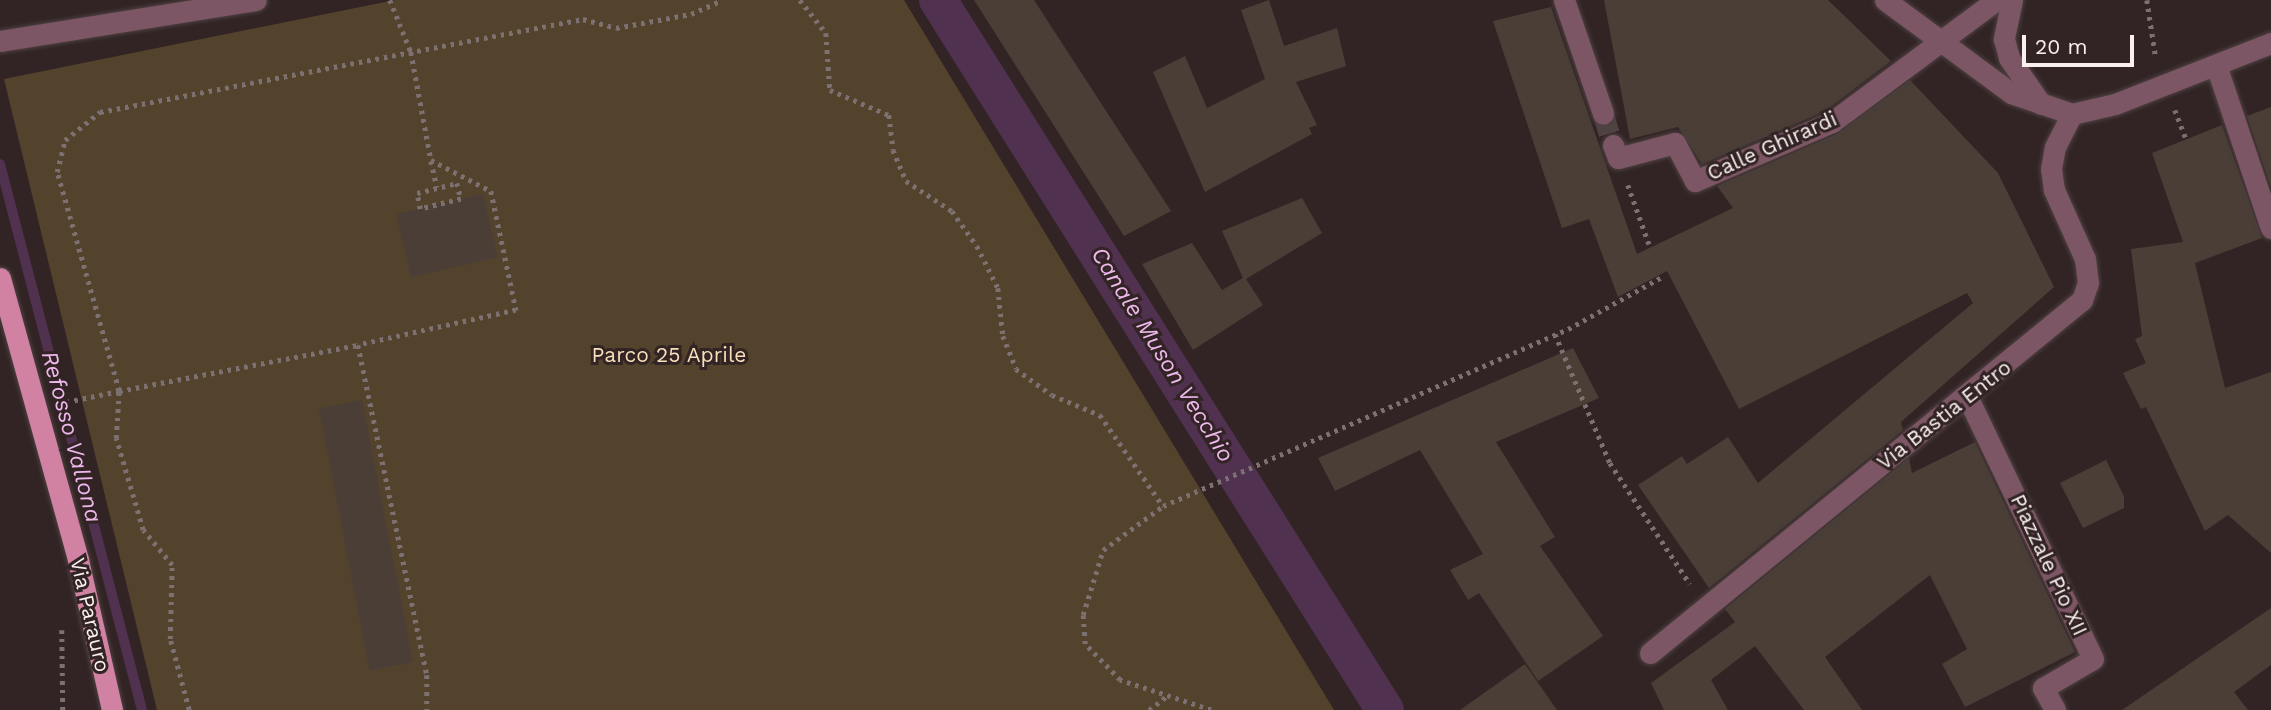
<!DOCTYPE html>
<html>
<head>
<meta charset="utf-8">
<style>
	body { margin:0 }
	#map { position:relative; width:2271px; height:710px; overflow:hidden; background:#322424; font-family:"Work Sans",sans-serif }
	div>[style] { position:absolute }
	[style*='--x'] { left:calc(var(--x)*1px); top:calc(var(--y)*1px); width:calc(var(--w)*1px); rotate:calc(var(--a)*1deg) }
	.green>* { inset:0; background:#53432d }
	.stream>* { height:10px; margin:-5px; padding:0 5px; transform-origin:5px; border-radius:5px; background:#503150 }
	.canal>* { height:38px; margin:-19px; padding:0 19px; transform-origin:19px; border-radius:19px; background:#503150 }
	.building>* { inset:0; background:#4a3e37; transform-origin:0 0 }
	.minor-tunnel>* { height:21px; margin-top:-10.5px; transform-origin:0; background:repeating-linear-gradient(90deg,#504343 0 21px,transparent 0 31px) }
	.path>* { height:4.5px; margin-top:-2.25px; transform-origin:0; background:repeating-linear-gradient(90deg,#7d7070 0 3.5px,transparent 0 8.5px) }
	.roads { filter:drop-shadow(0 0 2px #4e4141) drop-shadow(0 0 2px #4e4141) }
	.minor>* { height:21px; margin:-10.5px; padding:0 10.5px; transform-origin:10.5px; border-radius:10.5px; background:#7d5665 }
	.major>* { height:21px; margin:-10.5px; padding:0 10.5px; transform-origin:10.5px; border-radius:10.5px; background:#d182a3 }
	span { translate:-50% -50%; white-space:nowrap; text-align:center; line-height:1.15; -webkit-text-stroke:6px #322424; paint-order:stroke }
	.street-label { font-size:21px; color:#faf0f0 }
	.park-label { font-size:21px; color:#f9deb9 }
	.water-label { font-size:23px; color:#eeb8ed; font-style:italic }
	.scale { position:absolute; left:2022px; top:35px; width:112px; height:32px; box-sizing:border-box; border:4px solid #faf0f0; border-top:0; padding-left:9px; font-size:21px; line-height:24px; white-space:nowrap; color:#faf0f0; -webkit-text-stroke:5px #322424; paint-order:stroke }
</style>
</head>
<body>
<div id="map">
	<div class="green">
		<i style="clip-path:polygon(395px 0,904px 0,1334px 710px,157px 710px,4px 79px)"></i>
	</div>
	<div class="stream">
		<i style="--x:0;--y:164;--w:564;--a:75.42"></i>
	</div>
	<div class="canal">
		<i style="--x:938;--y:0;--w:839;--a:57.81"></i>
	</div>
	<div class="building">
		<i style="clip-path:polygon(974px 0,1034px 0,1171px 211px,1124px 236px)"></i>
		<i style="clip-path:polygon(1269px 0,1284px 46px,1337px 28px,1346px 66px,1296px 82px,1317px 125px,1309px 128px,1312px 134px,1205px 192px,1153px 72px,1185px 56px,1207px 108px,1265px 79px,1241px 10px)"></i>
		<i style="clip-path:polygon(1604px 0,1828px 0,1891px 61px,1825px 111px,1702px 164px,1678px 127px,1630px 139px)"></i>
		<i style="clip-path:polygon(1551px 7px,1637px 254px,1733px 208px,1717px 186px,1837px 134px,1910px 80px,1998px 173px,2054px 287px,1901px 422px,1903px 430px,1709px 588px,1638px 485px,1682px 456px,1687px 464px,1728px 437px,1758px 483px,1973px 303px,1967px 293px,1739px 409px,1667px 271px,1618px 297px,1589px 219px,1562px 228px,1493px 21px)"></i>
		<i style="clip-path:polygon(2271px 107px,2271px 187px,2247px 116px)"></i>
		<i style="clip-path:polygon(2222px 125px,2262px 238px,2195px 263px,2225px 388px,2271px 372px,2271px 553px,2228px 515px,2205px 531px,2146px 407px,2141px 409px,2123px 373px,2146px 363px,2135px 339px,2142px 336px,2131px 249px,2183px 242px,2152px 153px)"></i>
		<i style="left:483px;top:194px;width:65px;height:89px;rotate:77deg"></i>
		<i style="clip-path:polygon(1302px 198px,1322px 233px,1246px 279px,1263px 305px,1193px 350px,1142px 264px,1192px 243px,1222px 290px,1243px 278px,1222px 231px)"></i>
		<i style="clip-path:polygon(1573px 348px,1599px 398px,1496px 442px,1555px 537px,1540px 546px,1603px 636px,1538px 681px,1479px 593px,1468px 600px,1450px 570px,1483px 554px,1420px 450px,1335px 491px,1318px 458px)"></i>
		<i style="left:362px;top:400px;width:267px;height:44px;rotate:79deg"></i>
		<i style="clip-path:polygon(1975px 442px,2075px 652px,1965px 707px,1942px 664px,1967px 649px,1930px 575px,1825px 657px,1862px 710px,1804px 710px,1755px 646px,1711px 680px,1728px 710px,1664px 710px,1651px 683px,1735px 622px,1725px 609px,1909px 458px,1912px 473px)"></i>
		<i style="clip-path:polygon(2106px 460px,2124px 496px,2124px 508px,2083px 528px,2060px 483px)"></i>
		<i style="clip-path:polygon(2271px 608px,2271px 665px,2234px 692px,2248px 710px,2122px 710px)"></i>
		<i style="clip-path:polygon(1525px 664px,1557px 710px,1460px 710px)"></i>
	</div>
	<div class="minor-tunnel">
		<i style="--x:1603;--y:113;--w:34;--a:73"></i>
	</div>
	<div class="path">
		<i style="--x:390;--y:0;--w:56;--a:68"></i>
		<i style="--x:411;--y:52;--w:110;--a:79.5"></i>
		<i style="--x:431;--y:160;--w:68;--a:27.3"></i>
		<i style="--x:491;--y:191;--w:122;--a:78.1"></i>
		<i style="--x:516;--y:310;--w:162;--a:167.5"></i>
		<i style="--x:358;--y:345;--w:337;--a:78.2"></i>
		<i style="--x:427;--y:675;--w:35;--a:90"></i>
		<i style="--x:800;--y:0;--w:42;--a:51.8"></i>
		<i style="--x:826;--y:33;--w:57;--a:86"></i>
		<i style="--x:830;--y:90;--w:64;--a:23"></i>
		<i style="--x:889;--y:115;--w:35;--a:83"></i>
		<i style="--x:893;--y:150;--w:34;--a:67"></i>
		<i style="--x:906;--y:181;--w:55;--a:33.1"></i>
		<i style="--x:952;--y:211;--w:43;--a:54.5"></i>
		<i style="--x:977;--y:246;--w:47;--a:63.4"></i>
		<i style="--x:998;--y:288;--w:48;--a:84.1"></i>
		<i style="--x:1003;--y:336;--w:35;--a:68"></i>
		<i style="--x:1016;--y:369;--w:44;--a:35.8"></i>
		<i style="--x:1052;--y:395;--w:52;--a:22.6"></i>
		<i style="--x:1100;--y:415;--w:111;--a:55.3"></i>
		<i style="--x:2147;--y:0;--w:59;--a:81.2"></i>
		<i style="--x:2175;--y:110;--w:31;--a:69"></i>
		<i style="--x:431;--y:161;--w:27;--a:77"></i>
		<i style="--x:457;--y:183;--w:16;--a:76"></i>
		<i style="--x:461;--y:199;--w:42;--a:166.3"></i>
		<i style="--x:420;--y:209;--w:16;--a:-101"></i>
		<i style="--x:417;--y:193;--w:41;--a:-14"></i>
		<i style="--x:1628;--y:185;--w:63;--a:70.4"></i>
		<i style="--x:1555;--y:334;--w:140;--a:66.9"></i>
		<i style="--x:1610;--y:463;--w:145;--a:56.5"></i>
		<i style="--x:66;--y:402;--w:54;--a:-11.7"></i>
		<i style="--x:119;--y:391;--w:228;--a:-105.8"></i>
		<i style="--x:57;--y:172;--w:33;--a:-76"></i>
		<i style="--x:65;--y:140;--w:45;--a:-38.7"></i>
		<i style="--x:100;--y:112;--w:492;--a:-10.9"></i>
		<i style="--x:583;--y:19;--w:34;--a:15"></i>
		<i style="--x:616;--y:28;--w:76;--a:-10.6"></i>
		<i style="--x:691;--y:14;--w:34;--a:-24"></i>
		<i style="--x:62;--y:630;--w:80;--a:89.3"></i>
		<i style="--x:189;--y:710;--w:73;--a:-105"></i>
		<i style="--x:170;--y:639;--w:74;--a:-88.5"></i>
		<i style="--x:172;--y:565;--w:45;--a:-129.6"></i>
		<i style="--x:143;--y:530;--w:96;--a:-106.4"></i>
		<i style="--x:116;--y:438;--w:47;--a:-86.3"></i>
		<i style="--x:119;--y:391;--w:243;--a:-10.9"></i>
		<i style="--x:1149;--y:710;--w:23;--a:-38"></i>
		<i style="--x:1211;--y:710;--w:96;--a:-161.8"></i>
		<i style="--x:1120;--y:680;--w:50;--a:-134.2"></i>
		<i style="--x:1085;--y:644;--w:29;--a:-94"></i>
		<i style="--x:1083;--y:615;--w:68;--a:-72.9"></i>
		<i style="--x:1103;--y:550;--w:74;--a:-36.3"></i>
		<i style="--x:1163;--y:506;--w:442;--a:-23.6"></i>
		<i style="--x:1568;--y:329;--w:107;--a:-29"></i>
	</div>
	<div class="roads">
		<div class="minor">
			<i style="--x:1564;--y:0;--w:120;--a:71"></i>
			<i style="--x:1885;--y:0;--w:157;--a:36.4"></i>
			<i style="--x:2011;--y:93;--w:65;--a:19"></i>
			<i style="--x:2072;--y:114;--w:44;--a:-13.1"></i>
			<i style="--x:2115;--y:104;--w:168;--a:-21.4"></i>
			<i style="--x:2012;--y:0;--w:40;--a:102"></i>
			<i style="--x:2004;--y:39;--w:20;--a:75"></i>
			<i style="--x:2009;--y:58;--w:56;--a:55.2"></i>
			<i style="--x:0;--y:41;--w:259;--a:-9.1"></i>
			<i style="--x:2216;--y:65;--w:172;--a:71.4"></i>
			<i style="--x:1613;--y:145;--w:14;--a:69"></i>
			<i style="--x:1618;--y:158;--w:59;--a:-14.7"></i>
			<i style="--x:1675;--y:143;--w:43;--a:62.2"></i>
			<i style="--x:1695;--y:181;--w:149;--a:-23.3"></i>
			<i style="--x:1832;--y:122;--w:204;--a:-36.6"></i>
			<i style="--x:1968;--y:398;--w:289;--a:64.4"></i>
			<i style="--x:2093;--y:659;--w:58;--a:149.9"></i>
			<i style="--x:2043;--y:688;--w:25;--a:61"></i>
			<i style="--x:1650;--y:653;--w:558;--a:-39.25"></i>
			<i style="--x:2082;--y:300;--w:18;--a:-71"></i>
			<i style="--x:2088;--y:283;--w:24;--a:-97"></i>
			<i style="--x:2085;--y:259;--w:76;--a:-114.2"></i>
			<i style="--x:2054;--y:190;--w:21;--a:-98"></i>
			<i style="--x:2051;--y:169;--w:22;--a:-80"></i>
			<i style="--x:2055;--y:147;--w:37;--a:-63"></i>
		</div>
		<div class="major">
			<i style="--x:0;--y:278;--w:293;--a:74.5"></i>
			<i style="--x:78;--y:560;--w:154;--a:77.2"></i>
		</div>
	</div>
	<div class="street-label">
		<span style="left:1772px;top:146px;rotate:-24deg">Calle Ghirardi</span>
		<span style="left:1944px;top:415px;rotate:-38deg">Via Bastia Entro</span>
		<span style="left:2049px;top:565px;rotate:65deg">Piazzale Pio XII</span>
		<span style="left:90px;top:615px;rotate:77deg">Via Parauro</span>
	</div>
	<div class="park-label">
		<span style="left:669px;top:355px">Parco 25 Aprile</span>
	</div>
	<div class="water-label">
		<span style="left:1162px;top:355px;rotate:58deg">Canale Muson Vecchio</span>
		<span style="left:71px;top:437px;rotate:75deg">Refosso Vallona</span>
	</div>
	<div class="scale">20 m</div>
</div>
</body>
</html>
